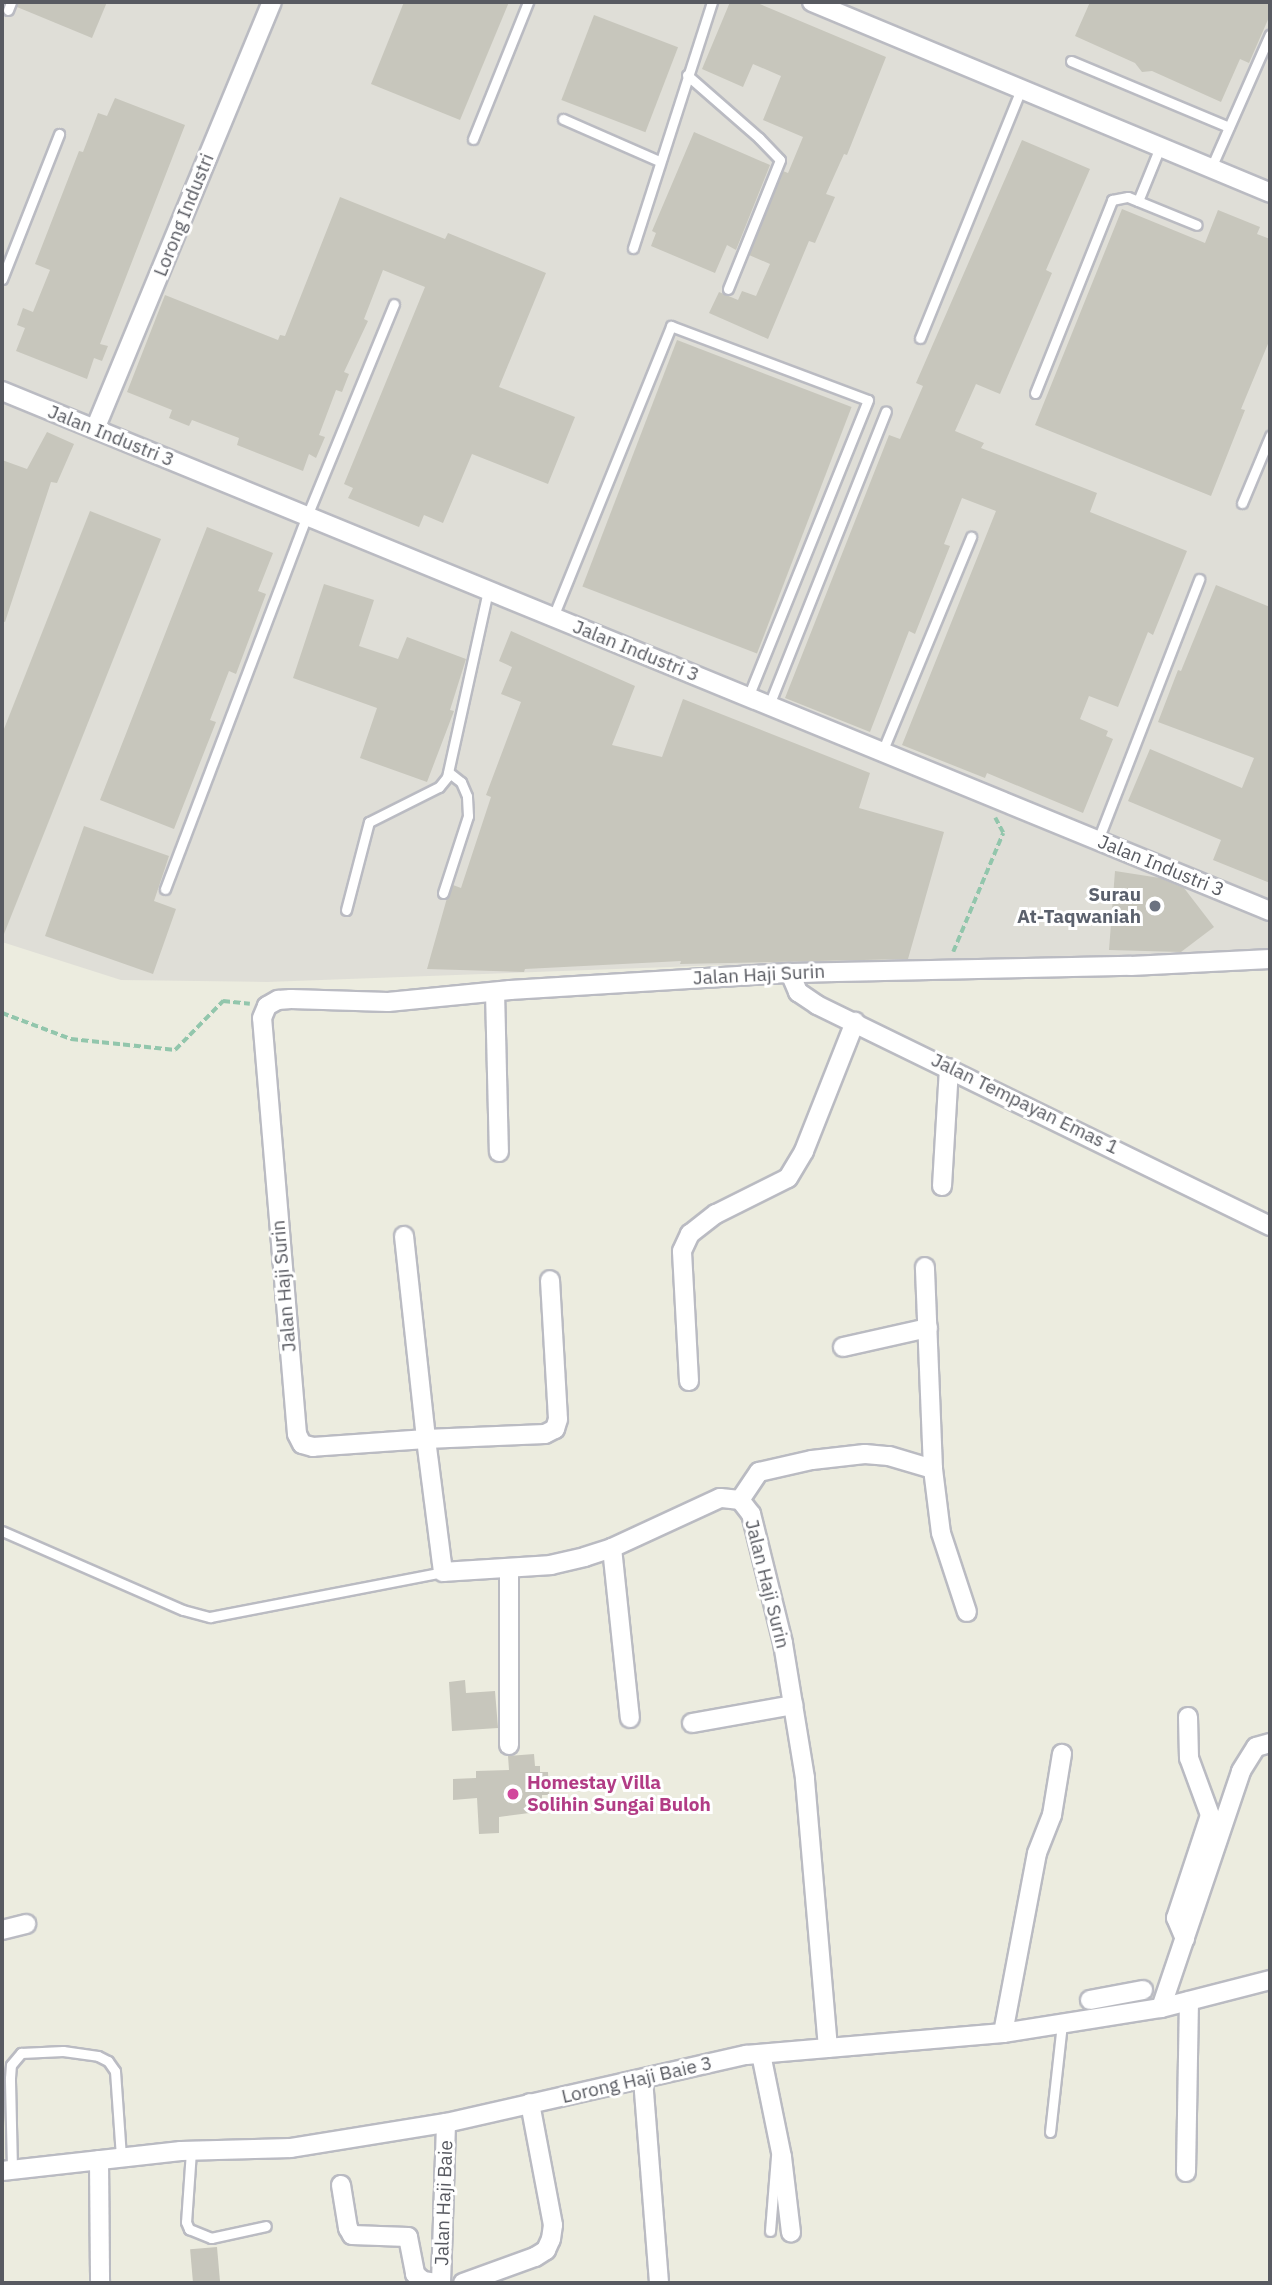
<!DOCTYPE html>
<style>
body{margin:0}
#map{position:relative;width:1272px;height:2285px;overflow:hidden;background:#ececdf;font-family:"IBM Plex Sans",sans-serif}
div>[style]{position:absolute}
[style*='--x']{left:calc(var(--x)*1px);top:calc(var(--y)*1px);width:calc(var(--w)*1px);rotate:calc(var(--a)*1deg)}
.industrial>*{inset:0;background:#dfded7}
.building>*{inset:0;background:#c7c6bc;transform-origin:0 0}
.path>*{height:3.5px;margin-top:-1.75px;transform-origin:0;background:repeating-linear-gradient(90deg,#92c6ac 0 7px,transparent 0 10.5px)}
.roads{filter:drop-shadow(2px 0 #babbc2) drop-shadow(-2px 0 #babbc2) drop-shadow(0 2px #babbc2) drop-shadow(0 -2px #babbc2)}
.service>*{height:9px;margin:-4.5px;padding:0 4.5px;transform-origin:4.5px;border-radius:4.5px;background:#fff}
.minor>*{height:18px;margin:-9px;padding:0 9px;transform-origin:9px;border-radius:9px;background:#fff}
.dots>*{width:19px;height:19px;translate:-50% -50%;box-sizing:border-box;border:4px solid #fff;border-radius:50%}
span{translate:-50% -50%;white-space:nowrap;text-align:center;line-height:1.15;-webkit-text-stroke:6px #fff;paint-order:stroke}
.street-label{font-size:19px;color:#585a61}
.worship-label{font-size:19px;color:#5b616d;font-weight:700}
.right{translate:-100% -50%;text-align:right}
.hotel-label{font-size:19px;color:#b23c85;font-weight:700}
.left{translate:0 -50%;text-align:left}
.frame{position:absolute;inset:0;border:4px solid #585a61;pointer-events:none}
</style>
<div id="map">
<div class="industrial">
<i style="clip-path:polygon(2px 2px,1270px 2px,1270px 959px,775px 963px,267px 982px,121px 980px,2px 942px)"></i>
</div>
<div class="building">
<i style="clip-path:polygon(18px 2px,107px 2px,92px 38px,17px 7px)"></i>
<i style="clip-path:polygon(404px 2px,509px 2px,460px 120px,371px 84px)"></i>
<i style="clip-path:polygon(730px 2px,755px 2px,886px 57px,847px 155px,844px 154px,826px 194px,835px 197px,815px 243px,809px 241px,768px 339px,709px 313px,719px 292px,738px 300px,742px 291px,756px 296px,770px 264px,749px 255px,783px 171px,788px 173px,803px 137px,763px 120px,781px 76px,753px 64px,743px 87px,702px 69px)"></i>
<i style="clip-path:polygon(1090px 2px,1270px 2px,1270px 15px,1249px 63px,1240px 59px,1221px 102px,1152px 71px,1142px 72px,1135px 63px,1075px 36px)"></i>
<i style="left:594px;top:15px;width:90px;height:91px;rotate:21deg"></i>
<i style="clip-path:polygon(115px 98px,185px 125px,100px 344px,108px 346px,102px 361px,94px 358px,87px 379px,16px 351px,25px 328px,17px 325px,23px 308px,33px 312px,50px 270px,35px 264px,79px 151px,83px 152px,98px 113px,107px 116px)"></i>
<i style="clip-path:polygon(694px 132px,770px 165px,736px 250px,727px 245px,715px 273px,651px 246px,656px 233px,652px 231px)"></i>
<i style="clip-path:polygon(1022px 140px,1090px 169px,1046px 270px,1052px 273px,1000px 394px,976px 384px,955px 431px,984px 443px,981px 448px,1097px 493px,1090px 512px,1187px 551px,1153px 635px,1148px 632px,1118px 707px,1089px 696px,1080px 719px,1108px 731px,1106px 736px,1113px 739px,1083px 813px,987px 773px,985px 778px,902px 745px,996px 511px,962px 498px,944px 544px,950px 546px,915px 634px,909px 631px,870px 732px,785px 698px,889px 435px,900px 439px,923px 386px,916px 383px)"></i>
<i style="clip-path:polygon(340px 197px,445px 239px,448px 233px,546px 273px,499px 387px,575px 417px,548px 484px,472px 454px,443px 523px,424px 515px,419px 527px,348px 498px,353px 488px,344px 484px,425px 287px,383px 270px,364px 319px,368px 321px,344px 372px,349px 374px,342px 392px,336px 390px,319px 435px,325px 437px,316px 458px,309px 454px,303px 471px,237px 445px,239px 438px,192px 420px,189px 426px,169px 418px,172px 410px,127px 392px,165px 295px,278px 340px,280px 335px,285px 336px)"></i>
<i style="clip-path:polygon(1122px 209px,1205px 243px,1218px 210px,1260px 227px,1257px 234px,1270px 239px,1270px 339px,1241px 409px,1245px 410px,1211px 496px,1035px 425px)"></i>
<i style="left:677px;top:340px;width:187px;height:264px;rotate:21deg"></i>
<i style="clip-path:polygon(47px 432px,74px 444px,57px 483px,51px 482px,5px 622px,2px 621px,2px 460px,27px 469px)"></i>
<i style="clip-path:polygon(90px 511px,161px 539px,2px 939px,2px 734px)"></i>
<i style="clip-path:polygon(207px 527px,273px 553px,258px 591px,266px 594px,236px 674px,229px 671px,210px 720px,216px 722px,174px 829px,100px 800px)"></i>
<i style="clip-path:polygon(324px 584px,374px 600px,359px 646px,398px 659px,407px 637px,466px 659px,450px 710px,454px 711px,427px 782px,360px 758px,377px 708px,293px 678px)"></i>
<i style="clip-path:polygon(1216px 585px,1270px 607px,1270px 883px,1213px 860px,1221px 840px,1128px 801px,1150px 749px,1242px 788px,1254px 758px,1158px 722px,1178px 670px,1181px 671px)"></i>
<i style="clip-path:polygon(511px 631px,635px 686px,612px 745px,662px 757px,683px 699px,870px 773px,859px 808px,944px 832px,908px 959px,680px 964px,681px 961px,525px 969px,524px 972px,427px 969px,447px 898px,453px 885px,461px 888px,491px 797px,486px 795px,521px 702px,501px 694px,512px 667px,499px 661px)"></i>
<i style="clip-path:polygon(84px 826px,169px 856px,154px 901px,176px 909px,153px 974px,45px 936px)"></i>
<i style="clip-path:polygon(1115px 871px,1160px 878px,1184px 888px,1214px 927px,1181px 952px,1109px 950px)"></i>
<i style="clip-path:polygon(465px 1680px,466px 1693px,495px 1691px,498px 1728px,452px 1731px,449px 1682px)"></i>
<i style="clip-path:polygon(534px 1754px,535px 1766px,540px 1766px,540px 1772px,548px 1772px,549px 1795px,542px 1795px,542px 1803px,537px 1803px,537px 1812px,499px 1817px,499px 1833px,479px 1834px,477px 1798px,453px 1800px,453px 1779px,476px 1778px,476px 1771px,509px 1770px,508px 1756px)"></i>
<i style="left:217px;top:2247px;width:36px;height:27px;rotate:85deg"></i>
</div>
<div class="path">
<i style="--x:953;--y:952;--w:129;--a:-67.2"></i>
<i style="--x:1003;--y:833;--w:17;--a:-118"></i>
<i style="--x:2;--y:1013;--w:74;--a:20.6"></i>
<i style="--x:71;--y:1039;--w:105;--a:6"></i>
<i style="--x:175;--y:1050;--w:69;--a:-45.6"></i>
<i style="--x:223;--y:1001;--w:27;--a:6"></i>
</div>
<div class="roads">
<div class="service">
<i style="--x:8;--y:10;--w:9;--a:-69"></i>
<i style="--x:1071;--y:61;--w:171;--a:22.7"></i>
<i style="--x:687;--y:75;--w:96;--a:41.2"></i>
<i style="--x:759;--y:138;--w:30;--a:46"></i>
<i style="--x:780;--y:160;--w:139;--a:112"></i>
<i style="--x:563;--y:119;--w:105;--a:23.6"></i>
<i style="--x:473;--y:139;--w:148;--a:-68.1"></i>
<i style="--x:1211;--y:168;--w:146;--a:-66.2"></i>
<i style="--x:1138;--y:201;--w:58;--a:-67.8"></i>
<i style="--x:633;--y:248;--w:258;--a:-72.2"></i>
<i style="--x:2;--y:279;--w:156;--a:-68.5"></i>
<i style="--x:920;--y:338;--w:269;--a:-67.9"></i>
<i style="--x:1035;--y:393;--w:208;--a:-68.2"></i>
<i style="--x:1112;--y:200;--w:16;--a:-11"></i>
<i style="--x:1128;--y:197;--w:74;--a:22.1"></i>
<i style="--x:1242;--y:503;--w:73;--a:-67.3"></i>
<i style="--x:553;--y:617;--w:314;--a:-67.9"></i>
<i style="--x:671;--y:326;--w:210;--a:20.6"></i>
<i style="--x:868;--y:400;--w:320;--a:112"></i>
<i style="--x:769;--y:705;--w:316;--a:-68.3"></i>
<i style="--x:882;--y:752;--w:233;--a:-67.5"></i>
<i style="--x:1098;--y:840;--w:280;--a:-68.8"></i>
<i style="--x:165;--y:889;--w:399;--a:-69.2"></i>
<i style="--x:307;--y:516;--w:229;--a:-67.7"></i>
<i style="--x:443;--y:893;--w:81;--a:-72"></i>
<i style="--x:468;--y:816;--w:20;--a:-93"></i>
<i style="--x:467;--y:796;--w:15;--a:-113"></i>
<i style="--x:461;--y:782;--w:16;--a:-142"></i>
<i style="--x:346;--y:910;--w:91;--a:-75.4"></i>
<i style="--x:369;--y:822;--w:78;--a:-26.6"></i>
<i style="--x:439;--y:787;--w:13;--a:-51"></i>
<i style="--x:447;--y:777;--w:191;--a:-77.6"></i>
<i style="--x:2;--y:1531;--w:197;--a:23.6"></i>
<i style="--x:183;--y:1610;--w:28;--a:15"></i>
<i style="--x:210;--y:1617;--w:237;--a:-10.9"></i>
<i style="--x:1050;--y:2132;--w:109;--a:-83.7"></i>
<i style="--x:191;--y:2151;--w:71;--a:94"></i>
<i style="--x:186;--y:2222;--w:8;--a:67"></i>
<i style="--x:189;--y:2229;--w:24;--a:22"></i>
<i style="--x:211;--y:2238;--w:56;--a:-12.3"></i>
<i style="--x:12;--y:2169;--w:91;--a:-91.3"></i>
<i style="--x:10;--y:2078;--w:13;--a:-86"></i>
<i style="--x:11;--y:2065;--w:16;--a:-50"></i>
<i style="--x:21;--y:2053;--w:42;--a:-2.7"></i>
<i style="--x:63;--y:2051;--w:35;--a:8"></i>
<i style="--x:98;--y:2056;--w:11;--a:27"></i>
<i style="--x:108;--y:2061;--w:12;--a:55"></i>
<i style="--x:115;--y:2071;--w:86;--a:86"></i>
<i style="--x:770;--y:2231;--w:75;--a:-85.4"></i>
</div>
<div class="minor">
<i style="--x:812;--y:2;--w:496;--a:22.6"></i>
<i style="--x:2;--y:391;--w:1370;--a:22.3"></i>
<i style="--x:95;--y:429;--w:462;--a:-67.5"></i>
<i style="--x:790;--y:973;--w:21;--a:67"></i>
<i style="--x:798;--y:992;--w:23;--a:34"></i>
<i style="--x:817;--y:1005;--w:504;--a:26.01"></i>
<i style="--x:495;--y:992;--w:160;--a:88.6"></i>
<i style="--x:942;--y:1186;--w:118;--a:-86.6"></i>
<i style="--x:404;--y:1236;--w:204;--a:83.8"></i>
<i style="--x:426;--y:1439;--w:119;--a:-2.4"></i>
<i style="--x:545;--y:1434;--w:11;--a:-27"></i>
<i style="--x:555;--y:1429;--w:10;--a:-73"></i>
<i style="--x:558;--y:1419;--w:139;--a:-93.3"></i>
<i style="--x:843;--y:1347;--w:87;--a:-12.6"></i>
<i style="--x:689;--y:1381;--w:130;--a:-93.1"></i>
<i style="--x:682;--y:1251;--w:19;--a:-65"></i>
<i style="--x:690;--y:1234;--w:33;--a:-38"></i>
<i style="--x:716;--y:1214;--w:80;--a:-26.6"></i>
<i style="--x:788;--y:1178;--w:31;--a:-59"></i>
<i style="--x:804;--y:1151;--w:139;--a:-68.4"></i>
<i style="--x:933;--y:1469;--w:64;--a:82.9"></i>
<i style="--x:941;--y:1533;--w:83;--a:71.8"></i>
<i style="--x:740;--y:1500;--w:34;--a:-56"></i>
<i style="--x:759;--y:1472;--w:54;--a:-12.8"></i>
<i style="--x:812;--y:1460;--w:53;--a:-6.5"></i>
<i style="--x:865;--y:1454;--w:24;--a:5"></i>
<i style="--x:889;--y:1456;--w:46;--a:16.5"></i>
<i style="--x:933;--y:1469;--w:202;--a:-92.3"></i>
<i style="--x:612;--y:1548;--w:171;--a:84"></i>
<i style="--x:509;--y:1569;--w:176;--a:90"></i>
<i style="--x:692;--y:1723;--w:103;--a:-10.1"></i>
<i style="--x:2;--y:1930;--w:25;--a:-14"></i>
<i style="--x:1185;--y:1939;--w:23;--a:-113"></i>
<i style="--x:1176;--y:1918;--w:108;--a:-71.7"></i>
<i style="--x:1210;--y:1815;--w:61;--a:-110.2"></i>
<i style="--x:1189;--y:1758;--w:41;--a:-91.4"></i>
<i style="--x:1090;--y:2000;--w:54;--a:-10.7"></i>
<i style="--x:1161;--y:2008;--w:250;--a:-71.3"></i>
<i style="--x:1241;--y:1771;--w:28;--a:-58"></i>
<i style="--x:1256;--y:1747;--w:15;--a:-16"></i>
<i style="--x:1003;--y:2033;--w:183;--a:-79.3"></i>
<i style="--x:1037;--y:1853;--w:41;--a:-68.5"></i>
<i style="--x:1052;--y:1815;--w:62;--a:-80.7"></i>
<i style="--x:828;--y:2048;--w:271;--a:-94.9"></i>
<i style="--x:805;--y:1778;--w:137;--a:-99.3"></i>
<i style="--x:783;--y:1643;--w:133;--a:-103.9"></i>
<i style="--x:751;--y:1514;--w:18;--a:-128"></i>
<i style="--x:740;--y:1500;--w:20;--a:-174"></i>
<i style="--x:720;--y:1498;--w:119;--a:155.2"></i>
<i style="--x:612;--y:1548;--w:28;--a:162"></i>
<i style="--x:585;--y:1557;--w:35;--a:167"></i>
<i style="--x:551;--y:1565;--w:108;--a:176.3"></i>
<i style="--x:443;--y:1572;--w:134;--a:-97.3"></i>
<i style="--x:426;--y:1439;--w:113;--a:176"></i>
<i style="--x:313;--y:1447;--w:11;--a:-165"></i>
<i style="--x:302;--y:1444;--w:11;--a:-117"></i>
<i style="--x:297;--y:1434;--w:417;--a:-94.8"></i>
<i style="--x:262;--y:1018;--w:13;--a:-67"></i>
<i style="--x:267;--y:1006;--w:13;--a:-29"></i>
<i style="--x:278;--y:1000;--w:13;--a:-4"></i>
<i style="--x:291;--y:999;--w:97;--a:1.8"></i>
<i style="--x:388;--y:1002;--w:123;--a:-5.6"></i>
<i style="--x:510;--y:990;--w:281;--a:-3.5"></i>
<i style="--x:790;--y:973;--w:341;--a:-1.2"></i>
<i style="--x:1131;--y:966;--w:139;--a:-2.9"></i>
<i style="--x:761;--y:2054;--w:105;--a:78.5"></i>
<i style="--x:782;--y:2157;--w:76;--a:83.2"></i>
<i style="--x:643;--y:2079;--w:205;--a:85.5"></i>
<i style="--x:99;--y:2160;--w:123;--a:89.5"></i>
<i style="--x:2;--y:2171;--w:180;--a:-6.4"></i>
<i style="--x:181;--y:2151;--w:110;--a:-1.6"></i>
<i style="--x:291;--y:2148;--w:157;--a:-9.2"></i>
<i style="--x:446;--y:2123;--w:308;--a:-12.8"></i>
<i style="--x:746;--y:2055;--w:258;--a:-4.9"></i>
<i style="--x:1003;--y:2033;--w:160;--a:-9"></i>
<i style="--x:1161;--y:2008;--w:113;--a:-14.4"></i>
<i style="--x:1186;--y:2172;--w:171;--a:-89"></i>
<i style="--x:341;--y:2185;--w:44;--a:80.8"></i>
<i style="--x:348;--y:2228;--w:8;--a:60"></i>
<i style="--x:352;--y:2235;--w:56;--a:2"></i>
<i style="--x:408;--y:2237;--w:38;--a:79"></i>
<i style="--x:415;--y:2274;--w:11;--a:41"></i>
<i style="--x:423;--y:2281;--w:15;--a:8"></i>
<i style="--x:441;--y:2283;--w:160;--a:-88.2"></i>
<i style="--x:463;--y:2283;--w:77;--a:-19.9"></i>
<i style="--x:535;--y:2257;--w:13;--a:-32"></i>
<i style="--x:546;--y:2250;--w:12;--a:-66"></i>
<i style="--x:551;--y:2239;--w:14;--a:-82"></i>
<i style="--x:553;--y:2225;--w:124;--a:-100.7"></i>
</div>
</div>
<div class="dots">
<i style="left:1155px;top:906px;background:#6b7280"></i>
<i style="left:513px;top:1794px;background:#d1479c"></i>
</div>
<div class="street-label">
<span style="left:184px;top:215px;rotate:-68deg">Lorong Industri</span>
<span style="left:111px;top:436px;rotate:22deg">Jalan Industri 3</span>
<span style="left:636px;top:651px;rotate:22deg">Jalan Industri 3</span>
<span style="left:1161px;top:866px;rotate:22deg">Jalan Industri 3</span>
<span style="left:759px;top:975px;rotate:-3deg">Jalan Haji Surin</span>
<span style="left:1025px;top:1104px;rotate:26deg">Jalan Tempayan Emas 1</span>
<span style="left:284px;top:1286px;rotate:-95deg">Jalan Haji Surin</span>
<span style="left:767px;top:1584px;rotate:76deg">Jalan Haji Surin</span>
<span style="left:637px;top:2080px;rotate:-13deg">Lorong Haji Baie 3</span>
<span style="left:444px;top:2203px;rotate:-88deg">Jalan Haji Baie</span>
</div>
<div class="worship-label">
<span class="right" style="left:1141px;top:906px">Surau<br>At-Taqwaniah</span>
</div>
<div class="hotel-label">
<span class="left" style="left:527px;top:1794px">Homestay Villa<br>Solihin Sungai Buloh</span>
</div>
<div class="frame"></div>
</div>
